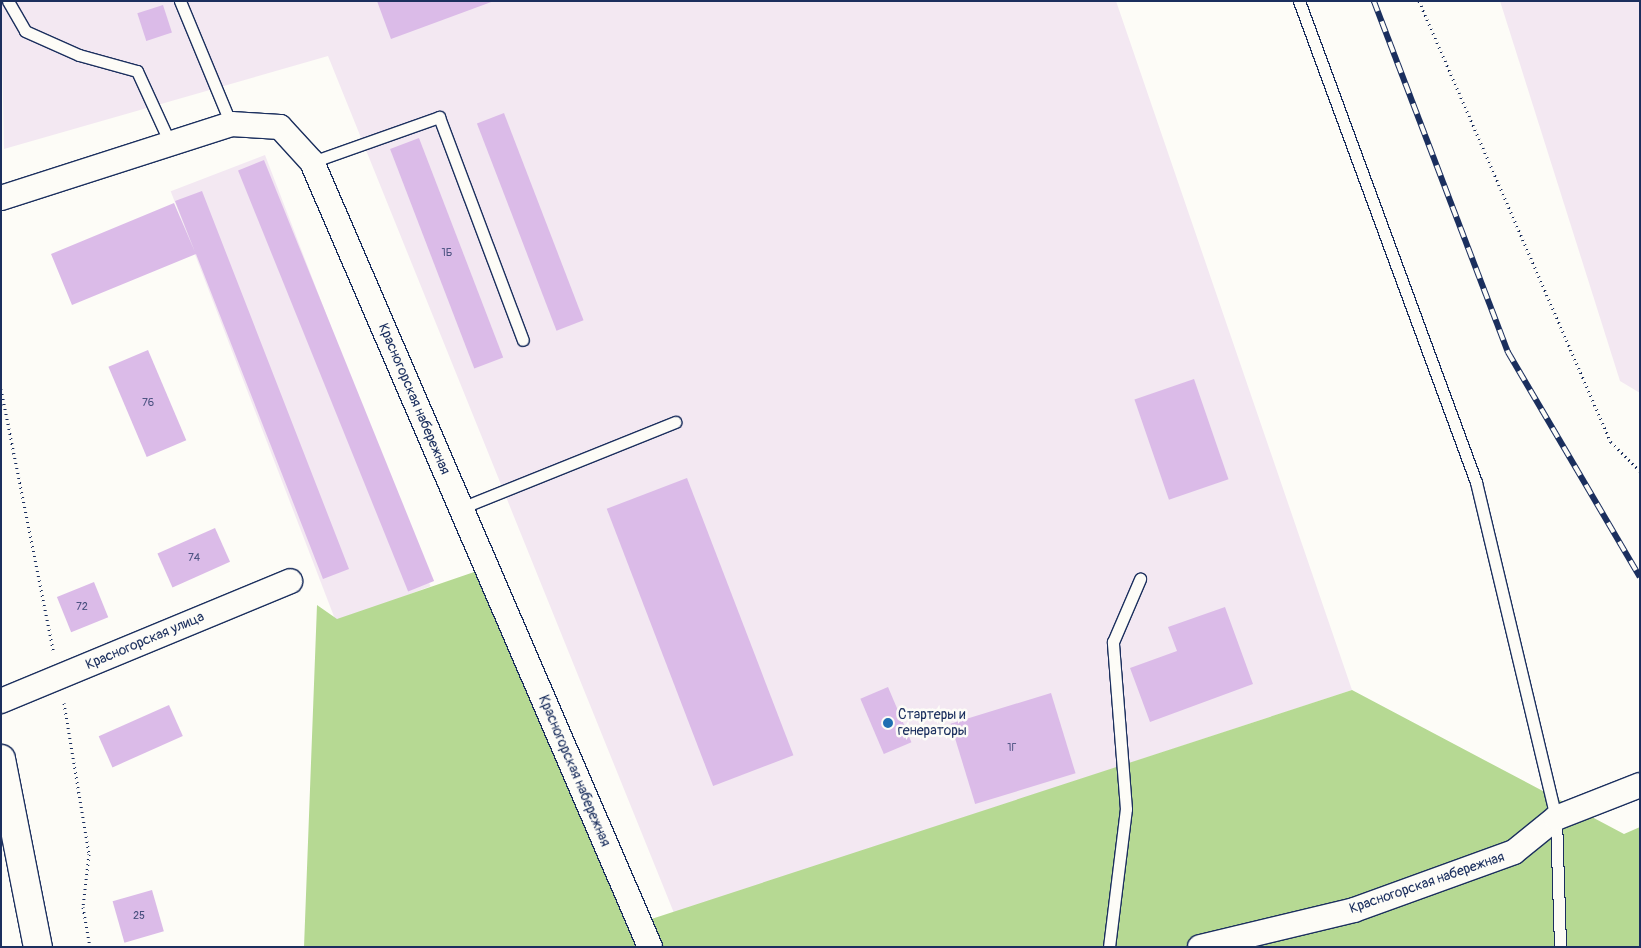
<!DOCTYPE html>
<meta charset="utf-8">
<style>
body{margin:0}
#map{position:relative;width:1641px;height:948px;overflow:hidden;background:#fdfcf7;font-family:Pangolin,sans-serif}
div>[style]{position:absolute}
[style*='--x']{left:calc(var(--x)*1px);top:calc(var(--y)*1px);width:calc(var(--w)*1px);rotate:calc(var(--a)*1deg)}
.built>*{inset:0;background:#f3e8f2;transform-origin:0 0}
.green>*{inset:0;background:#b6d993}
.building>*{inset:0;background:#dbbbe8;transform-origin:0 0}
.path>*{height:3px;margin-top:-1.5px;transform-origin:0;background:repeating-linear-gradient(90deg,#1b2f5e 0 1px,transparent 0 5px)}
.roads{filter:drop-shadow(1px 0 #1b2f5e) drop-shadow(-1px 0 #1b2f5e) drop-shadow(0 1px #1b2f5e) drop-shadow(0 -1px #1b2f5e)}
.lane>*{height:11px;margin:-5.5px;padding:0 5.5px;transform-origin:5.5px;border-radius:5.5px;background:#fdfcf7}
.street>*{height:24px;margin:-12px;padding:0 12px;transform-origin:12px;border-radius:12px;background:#fdfcf7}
.secondary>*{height:28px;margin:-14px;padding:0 14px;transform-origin:14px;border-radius:14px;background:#fdfcf7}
.rail>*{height:5.5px;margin-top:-2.75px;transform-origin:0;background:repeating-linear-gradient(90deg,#fdfcf7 0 11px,#1b2f5e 0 22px);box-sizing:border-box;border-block:1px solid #1b2f5e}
.dots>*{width:14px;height:14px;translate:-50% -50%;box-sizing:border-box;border:2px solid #fdfcf7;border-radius:50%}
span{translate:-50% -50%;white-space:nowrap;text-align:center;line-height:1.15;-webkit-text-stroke:5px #fdfcf7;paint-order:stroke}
.number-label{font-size:11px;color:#4b5280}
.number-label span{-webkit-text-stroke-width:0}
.street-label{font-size:14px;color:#1b2f5e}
.poi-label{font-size:14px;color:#1b2f5e}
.left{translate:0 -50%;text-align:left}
.frame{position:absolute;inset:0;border:2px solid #1b2f5e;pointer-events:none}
</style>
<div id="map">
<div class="built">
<i style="clip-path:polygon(1px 1px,1116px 1px,1352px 690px,674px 913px,328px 56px,4px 149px)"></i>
<i style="clip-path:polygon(1500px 1px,1640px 1px,1640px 393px,1620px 381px)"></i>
<i style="left:265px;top:155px;width:462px;height:101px;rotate:69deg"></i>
</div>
<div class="green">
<i style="clip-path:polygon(480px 570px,627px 927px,1352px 690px,1624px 834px,1640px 827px,1640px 947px,304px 947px,317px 605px,337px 619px)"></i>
</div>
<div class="building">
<i style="clip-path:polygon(377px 1px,494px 1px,391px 39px)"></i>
<i style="left:163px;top:5px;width:29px;height:27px;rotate:72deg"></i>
<i style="left:504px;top:113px;width:222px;height:29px;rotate:69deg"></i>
<i style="left:419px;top:138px;width:235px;height:31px;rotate:69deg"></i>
<i style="left:264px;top:160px;width:454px;height:28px;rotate:68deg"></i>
<i style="clip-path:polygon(202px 191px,349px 569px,323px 579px,196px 254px,72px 305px,51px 254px,174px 203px,195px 252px,175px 201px)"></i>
<i style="left:148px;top:350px;width:98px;height:43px;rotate:67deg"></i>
<i style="left:1194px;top:379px;width:106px;height:63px;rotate:71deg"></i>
<i style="left:687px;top:478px;width:297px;height:86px;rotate:69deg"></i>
<i style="left:215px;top:528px;width:37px;height:63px;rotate:66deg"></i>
<i style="left:94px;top:582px;width:38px;height:40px;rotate:68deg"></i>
<i style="clip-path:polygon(1225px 607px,1253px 684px,1150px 722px,1130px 668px,1177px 651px,1168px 627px)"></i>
<i style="left:888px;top:687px;width:60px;height:30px;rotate:67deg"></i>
<i style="left:1051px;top:693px;width:84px;height:105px;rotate:73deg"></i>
<i style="left:169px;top:705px;width:34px;height:77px;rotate:66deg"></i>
<i style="left:152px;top:890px;width:43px;height:41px;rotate:74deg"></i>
</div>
<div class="path">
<i style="--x:1419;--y:1;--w:481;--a:66.5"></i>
<i style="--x:1611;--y:442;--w:41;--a:45"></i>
<i style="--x:1;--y:389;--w:266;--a:78.7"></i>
<i style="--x:64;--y:703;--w:153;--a:80.6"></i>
<i style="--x:89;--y:854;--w:53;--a:96.5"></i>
<i style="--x:83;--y:907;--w:41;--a:80.1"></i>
</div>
<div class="roads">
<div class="lane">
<i style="--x:8;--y:1;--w:34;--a:60"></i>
<i style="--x:25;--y:31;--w:59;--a:24"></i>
<i style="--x:79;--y:55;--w:60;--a:15.4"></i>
<i style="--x:137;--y:71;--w:79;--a:65.4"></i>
<i style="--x:180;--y:1;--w:133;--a:67.5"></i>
<i style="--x:1299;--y:1;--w:513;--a:69.8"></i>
<i style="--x:1476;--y:482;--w:345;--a:76.6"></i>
<i style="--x:1556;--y:818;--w:129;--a:88.2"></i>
<i style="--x:312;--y:162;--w:135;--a:-19.5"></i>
<i style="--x:439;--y:117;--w:238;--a:69.4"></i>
<i style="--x:461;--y:508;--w:231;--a:-21.9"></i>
<i style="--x:1109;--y:947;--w:139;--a:-83"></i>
<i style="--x:1126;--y:809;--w:168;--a:-94.5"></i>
<i style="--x:1113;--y:642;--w:69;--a:-66.8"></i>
</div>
<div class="street">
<i style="--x:1;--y:198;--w:242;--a:-17.8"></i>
<i style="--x:231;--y:124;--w:49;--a:3.5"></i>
<i style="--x:280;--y:127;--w:47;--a:47.6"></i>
<i style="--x:312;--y:162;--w:855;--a:66.7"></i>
<i style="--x:1;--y:701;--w:313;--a:-22.5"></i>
<i style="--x:1200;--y:947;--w:158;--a:-13.5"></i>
<i style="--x:1354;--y:910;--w:170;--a:-19.9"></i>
<i style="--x:1514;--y:852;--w:54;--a:-39"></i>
<i style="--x:1556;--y:818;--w:90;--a:-21.4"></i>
</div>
<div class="secondary">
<i style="--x:1;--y:759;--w:192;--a:78.9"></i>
</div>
</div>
<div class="rail">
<i style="--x:1374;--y:1;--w:376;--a:69.1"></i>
<i style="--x:1508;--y:352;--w:261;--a:59.6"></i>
</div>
<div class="dots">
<i style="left:888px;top:723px;background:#1f6fb2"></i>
</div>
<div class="number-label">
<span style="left:447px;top:253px">1Б</span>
<span style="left:148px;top:403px">76</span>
<span style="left:194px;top:558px">74</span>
<span style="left:82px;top:607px">72</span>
<span style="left:1012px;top:748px">1Г</span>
<span style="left:139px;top:916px">25</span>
</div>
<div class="street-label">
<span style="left:414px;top:399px;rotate:67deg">Краcногорская набережная</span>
<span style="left:145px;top:641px;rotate:-23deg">Красногорская улица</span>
<span style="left:574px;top:771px;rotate:67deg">Краcногорская набережная</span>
<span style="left:1427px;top:883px;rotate:-19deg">Краcногорская набережная</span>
</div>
<div class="poi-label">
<span class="left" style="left:898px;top:723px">Стартеры и<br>генераторы</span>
</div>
<div class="frame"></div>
</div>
